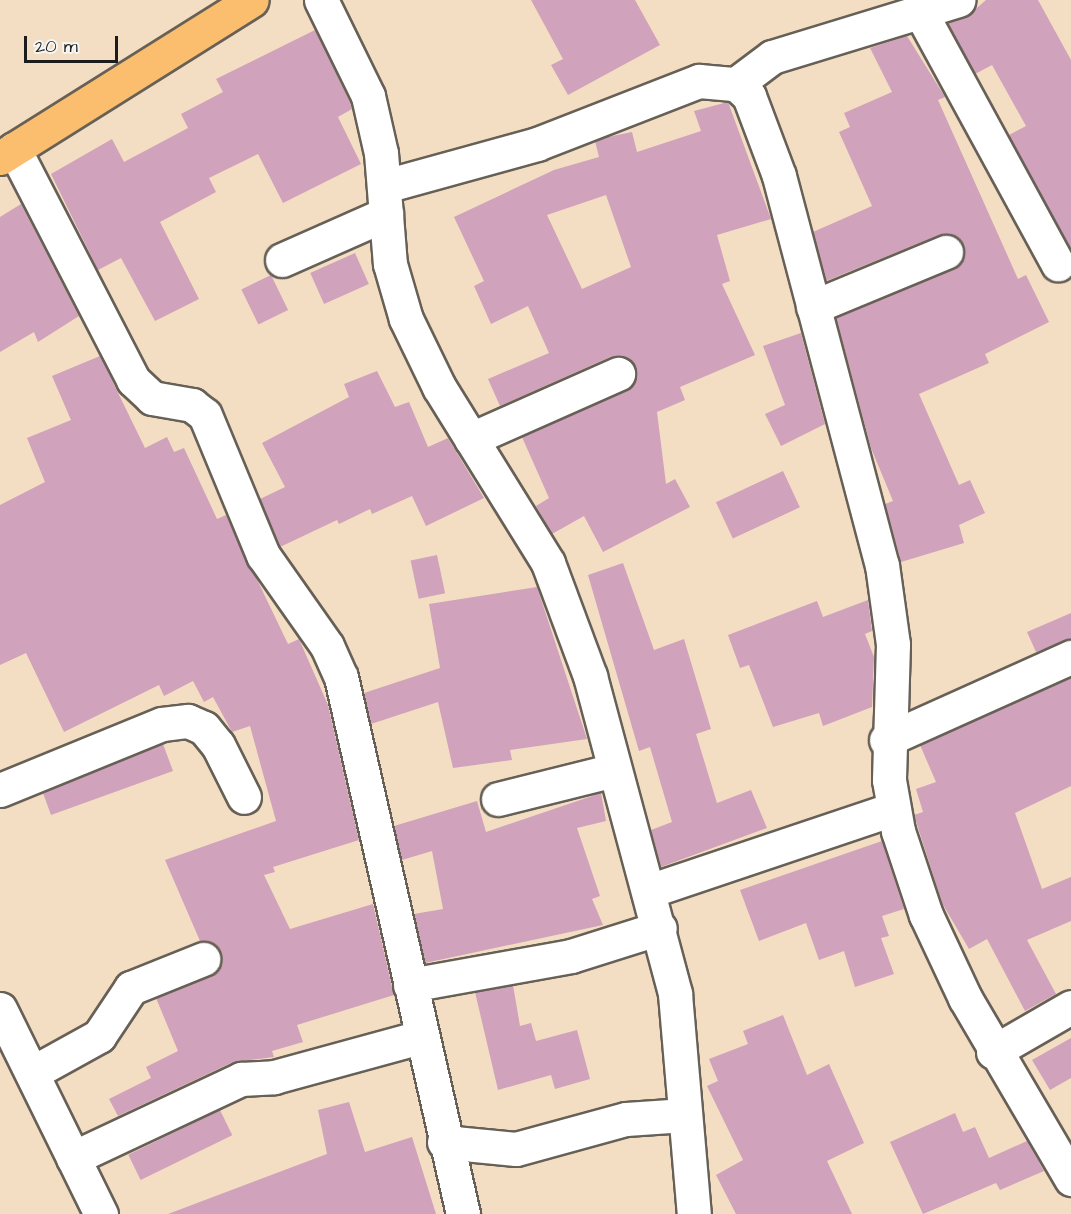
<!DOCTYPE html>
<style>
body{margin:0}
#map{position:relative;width:1071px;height:1214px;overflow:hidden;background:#f3dec3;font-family:"Architects Daughter",sans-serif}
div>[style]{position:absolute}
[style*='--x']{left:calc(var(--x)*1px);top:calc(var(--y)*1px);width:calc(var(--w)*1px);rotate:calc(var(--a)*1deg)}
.building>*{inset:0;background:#d0a2bb;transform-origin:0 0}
.roads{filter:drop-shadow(2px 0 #676056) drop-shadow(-2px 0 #676056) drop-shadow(0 2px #676056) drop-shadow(0 -2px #676056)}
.minor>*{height:33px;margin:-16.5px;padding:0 16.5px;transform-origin:16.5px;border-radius:16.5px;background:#fff}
.major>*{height:33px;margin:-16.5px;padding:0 16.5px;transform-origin:16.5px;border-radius:16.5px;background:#fabe6e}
span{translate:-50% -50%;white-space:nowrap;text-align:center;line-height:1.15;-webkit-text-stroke:4.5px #f6f6f2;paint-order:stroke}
.scale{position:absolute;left:24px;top:36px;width:94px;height:27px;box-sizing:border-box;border:3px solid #1c1c1c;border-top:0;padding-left:8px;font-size:18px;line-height:21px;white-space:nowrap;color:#1c1c1c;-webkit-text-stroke:4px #f6f6f2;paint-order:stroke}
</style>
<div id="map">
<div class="building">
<i style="clip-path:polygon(531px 0,635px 0,660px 45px,568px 95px,551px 65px,563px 59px)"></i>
<i style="clip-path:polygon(986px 0,1038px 0,1071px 60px,1071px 249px,1009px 135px,1026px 126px,992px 65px,975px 74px,948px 23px,965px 18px)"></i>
<i style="clip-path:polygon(315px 30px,350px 102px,352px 109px,338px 117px,361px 164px,283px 203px,258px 154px,209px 178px,216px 192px,160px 222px,199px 299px,155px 321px,121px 258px,98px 270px,51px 174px,112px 139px,124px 162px,188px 128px,181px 114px,223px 92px,216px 79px)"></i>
<i style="clip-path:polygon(907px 36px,945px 97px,938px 100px,1018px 279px,1026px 275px,1049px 322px,985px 354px,989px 363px,919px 394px,959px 485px,970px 480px,985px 513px,959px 525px,964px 543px,901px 562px,885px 504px,893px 501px,871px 448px,836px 318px,954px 269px,961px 263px,963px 245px,957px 237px,939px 235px,826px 281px,813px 232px,872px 206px,839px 132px,850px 127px,844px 113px,892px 92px,870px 48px)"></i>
<i style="clip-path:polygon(evenodd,728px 102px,771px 219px,717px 235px,730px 281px,722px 284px,755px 355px,680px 387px,685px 400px,657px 412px,666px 484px,675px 479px,690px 507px,603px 552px,584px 516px,552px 534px,536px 506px,549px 498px,522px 437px,626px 391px,637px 377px,635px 366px,621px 356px,610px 357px,500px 406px,488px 379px,549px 353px,528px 306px,491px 324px,474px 286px,484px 281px,454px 217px,554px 170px,599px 157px,595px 141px,603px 138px,632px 132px,637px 152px,701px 131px,694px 111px,728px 102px,606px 195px,631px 267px,582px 289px,547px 215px,606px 195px)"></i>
<i style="clip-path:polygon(21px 204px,79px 316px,38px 342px,34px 332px,0 352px,0 217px)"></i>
<i style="left:355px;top:253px;width:34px;height:49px;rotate:66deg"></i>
<i style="left:271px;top:275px;width:39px;height:33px;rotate:64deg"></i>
<i style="clip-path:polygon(801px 333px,825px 424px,781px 446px,765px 414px,785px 405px,763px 346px)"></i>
<i style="clip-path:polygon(100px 356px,145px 448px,167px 437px,174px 452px,184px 448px,217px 519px,226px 515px,288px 644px,299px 639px,328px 705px,359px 840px,273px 867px,275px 872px,264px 875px,290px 929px,373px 904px,394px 995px,297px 1025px,303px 1042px,272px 1051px,274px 1057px,233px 1062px,118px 1116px,109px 1099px,151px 1078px,146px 1067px,178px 1051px,156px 998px,210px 976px,221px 962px,215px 945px,200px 941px,165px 860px,276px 821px,250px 726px,232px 732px,213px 697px,204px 702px,193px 681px,164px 696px,159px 685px,64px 732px,26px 653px,0 665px,0 505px,45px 482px,27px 438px,71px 420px,52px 376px)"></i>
<i style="clip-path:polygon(377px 371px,395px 407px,409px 402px,428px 447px,448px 438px,484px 498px,426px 526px,412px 496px,372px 514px,370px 509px,339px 524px,337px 520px,280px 547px,260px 499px,285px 487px,262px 443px,349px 397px,344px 384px)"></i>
<i style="left:783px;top:471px;width:40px;height:74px;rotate:65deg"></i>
<i style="left:437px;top:555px;width:39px;height:27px;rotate:78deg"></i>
<i style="clip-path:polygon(623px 563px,654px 650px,684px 639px,711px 729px,696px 734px,717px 803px,751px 790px,767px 828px,661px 867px,651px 830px,672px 822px,650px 747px,639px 751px,588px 575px)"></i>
<i style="clip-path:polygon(537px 587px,587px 739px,510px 750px,512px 760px,453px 768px,438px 702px,371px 724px,364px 693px,440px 668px,429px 604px)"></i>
<i style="clip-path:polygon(868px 600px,872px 631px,865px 634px,874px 657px,872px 707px,823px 726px,819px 713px,773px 727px,749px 665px,740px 668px,728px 635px,817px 601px,823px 617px)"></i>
<i style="clip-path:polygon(1071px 613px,1071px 639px,1036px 652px,1027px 632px)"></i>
<i style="clip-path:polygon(1071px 678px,1071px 786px,1015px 813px,1042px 889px,1071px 877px,1071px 921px,1027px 940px,1056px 994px,1025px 1011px,987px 939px,969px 949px,942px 903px,914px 815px,923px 812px,916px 789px,936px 782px,920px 745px)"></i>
<i style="clip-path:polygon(163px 744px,173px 771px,51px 815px,43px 793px)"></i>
<i style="clip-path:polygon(601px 793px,606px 821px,577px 828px,600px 896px,592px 899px,603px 925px,425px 963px,414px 914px,443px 909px,432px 851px,402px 860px,394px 826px,477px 801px,486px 832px)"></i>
<i style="clip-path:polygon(882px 841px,904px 909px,882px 916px,889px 936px,881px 938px,894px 974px,855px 987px,844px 951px,819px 960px,806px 923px,759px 941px,740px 890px)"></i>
<i style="clip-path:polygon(513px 985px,520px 1026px,531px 1023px,536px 1041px,577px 1030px,590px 1079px,555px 1089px,551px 1075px,498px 1090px,475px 992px)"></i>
<i style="clip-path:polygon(783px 1015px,807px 1075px,829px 1064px,864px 1143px,827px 1161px,852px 1214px,736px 1214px,716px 1175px,743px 1160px,707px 1086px,718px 1081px,709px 1059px,748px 1044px,743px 1031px)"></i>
<i style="clip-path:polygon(1071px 1038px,1071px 1078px,1050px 1090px,1032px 1060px)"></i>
<i style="clip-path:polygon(349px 1102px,365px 1152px,412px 1137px,436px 1214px,168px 1214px,327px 1154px,318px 1110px)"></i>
<i style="left:220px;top:1110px;width:28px;height:102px;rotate:64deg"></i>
<i style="clip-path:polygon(955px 1113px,963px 1132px,975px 1127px,989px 1158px,1027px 1141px,1044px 1171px,1000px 1190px,996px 1183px,923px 1214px,890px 1142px)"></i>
</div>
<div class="roads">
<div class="minor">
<i style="--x:321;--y:0;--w:107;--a:63.9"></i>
<i style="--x:368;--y:96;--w:58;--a:77.2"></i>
<i style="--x:381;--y:153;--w:111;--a:85.4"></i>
<i style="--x:390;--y:264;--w:57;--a:73.8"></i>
<i style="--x:406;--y:319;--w:76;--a:64.1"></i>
<i style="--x:439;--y:387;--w:207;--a:58.2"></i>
<i style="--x:548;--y:563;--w:121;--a:69.6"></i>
<i style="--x:590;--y:676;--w:329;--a:75"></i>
<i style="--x:675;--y:994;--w:221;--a:85.1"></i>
<i style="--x:922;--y:15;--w:284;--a:61.4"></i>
<i style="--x:736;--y:84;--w:45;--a:-36.9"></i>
<i style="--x:772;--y:57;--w:195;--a:-17"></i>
<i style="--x:14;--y:149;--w:260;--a:62.7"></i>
<i style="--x:133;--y:380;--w:26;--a:43"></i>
<i style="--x:152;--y:398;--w:41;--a:9.9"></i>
<i style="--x:192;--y:405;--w:16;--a:38"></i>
<i style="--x:205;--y:415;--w:152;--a:67.5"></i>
<i style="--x:263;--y:555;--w:111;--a:54.9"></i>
<i style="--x:327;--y:646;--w:34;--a:66"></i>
<i style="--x:341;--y:677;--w:551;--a:77.2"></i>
<i style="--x:385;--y:186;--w:158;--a:-15.4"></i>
<i style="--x:537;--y:144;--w:174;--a:-21.3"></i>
<i style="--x:699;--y:81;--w:37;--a:5"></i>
<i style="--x:736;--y:84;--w:18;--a:43"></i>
<i style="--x:749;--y:96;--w:85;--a:69.4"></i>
<i style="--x:779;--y:176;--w:402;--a:75.2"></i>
<i style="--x:882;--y:565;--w:80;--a:82.1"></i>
<i style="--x:893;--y:644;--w:136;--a:91.7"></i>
<i style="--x:889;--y:780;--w:52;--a:80"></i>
<i style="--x:898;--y:831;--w:89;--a:71.6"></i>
<i style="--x:926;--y:915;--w:92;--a:64.8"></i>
<i style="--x:965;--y:998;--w:210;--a:59.6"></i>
<i style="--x:282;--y:260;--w:114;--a:-23.9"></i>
<i style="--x:813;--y:307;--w:144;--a:-22.5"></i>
<i style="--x:471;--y:439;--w:161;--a:-23.9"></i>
<i style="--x:886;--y:740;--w:203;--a:-24.2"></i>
<i style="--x:0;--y:790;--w:175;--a:-22.2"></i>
<i style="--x:162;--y:724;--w:26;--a:-7"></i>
<i style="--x:188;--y:721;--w:17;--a:24"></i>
<i style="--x:204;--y:728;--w:22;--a:51"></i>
<i style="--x:218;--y:745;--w:58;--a:63.4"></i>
<i style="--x:498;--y:799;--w:120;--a:-14"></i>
<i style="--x:649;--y:891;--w:257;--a:-18.6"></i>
<i style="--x:410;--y:985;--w:164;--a:-10.2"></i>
<i style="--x:571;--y:956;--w:93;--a:-17.5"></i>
<i style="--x:0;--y:1009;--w:229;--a:63.8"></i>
<i style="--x:993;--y:1052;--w:90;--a:-30"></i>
<i style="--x:32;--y:1073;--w:77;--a:-28.9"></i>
<i style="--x:99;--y:1036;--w:58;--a:-56.3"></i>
<i style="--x:131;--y:988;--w:78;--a:-21.9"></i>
<i style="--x:444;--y:1142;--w:72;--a:5.6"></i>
<i style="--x:516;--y:1149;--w:114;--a:-15.3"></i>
<i style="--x:626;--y:1119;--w:59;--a:-3.9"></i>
<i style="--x:73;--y:1158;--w:186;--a:-25.2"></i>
<i style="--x:241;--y:1079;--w:33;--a:-3"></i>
<i style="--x:274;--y:1077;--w:151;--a:-15.3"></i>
</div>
<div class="major">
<i style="--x:0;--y:158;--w:297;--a:-32.1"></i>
</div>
</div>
<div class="scale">20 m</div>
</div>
